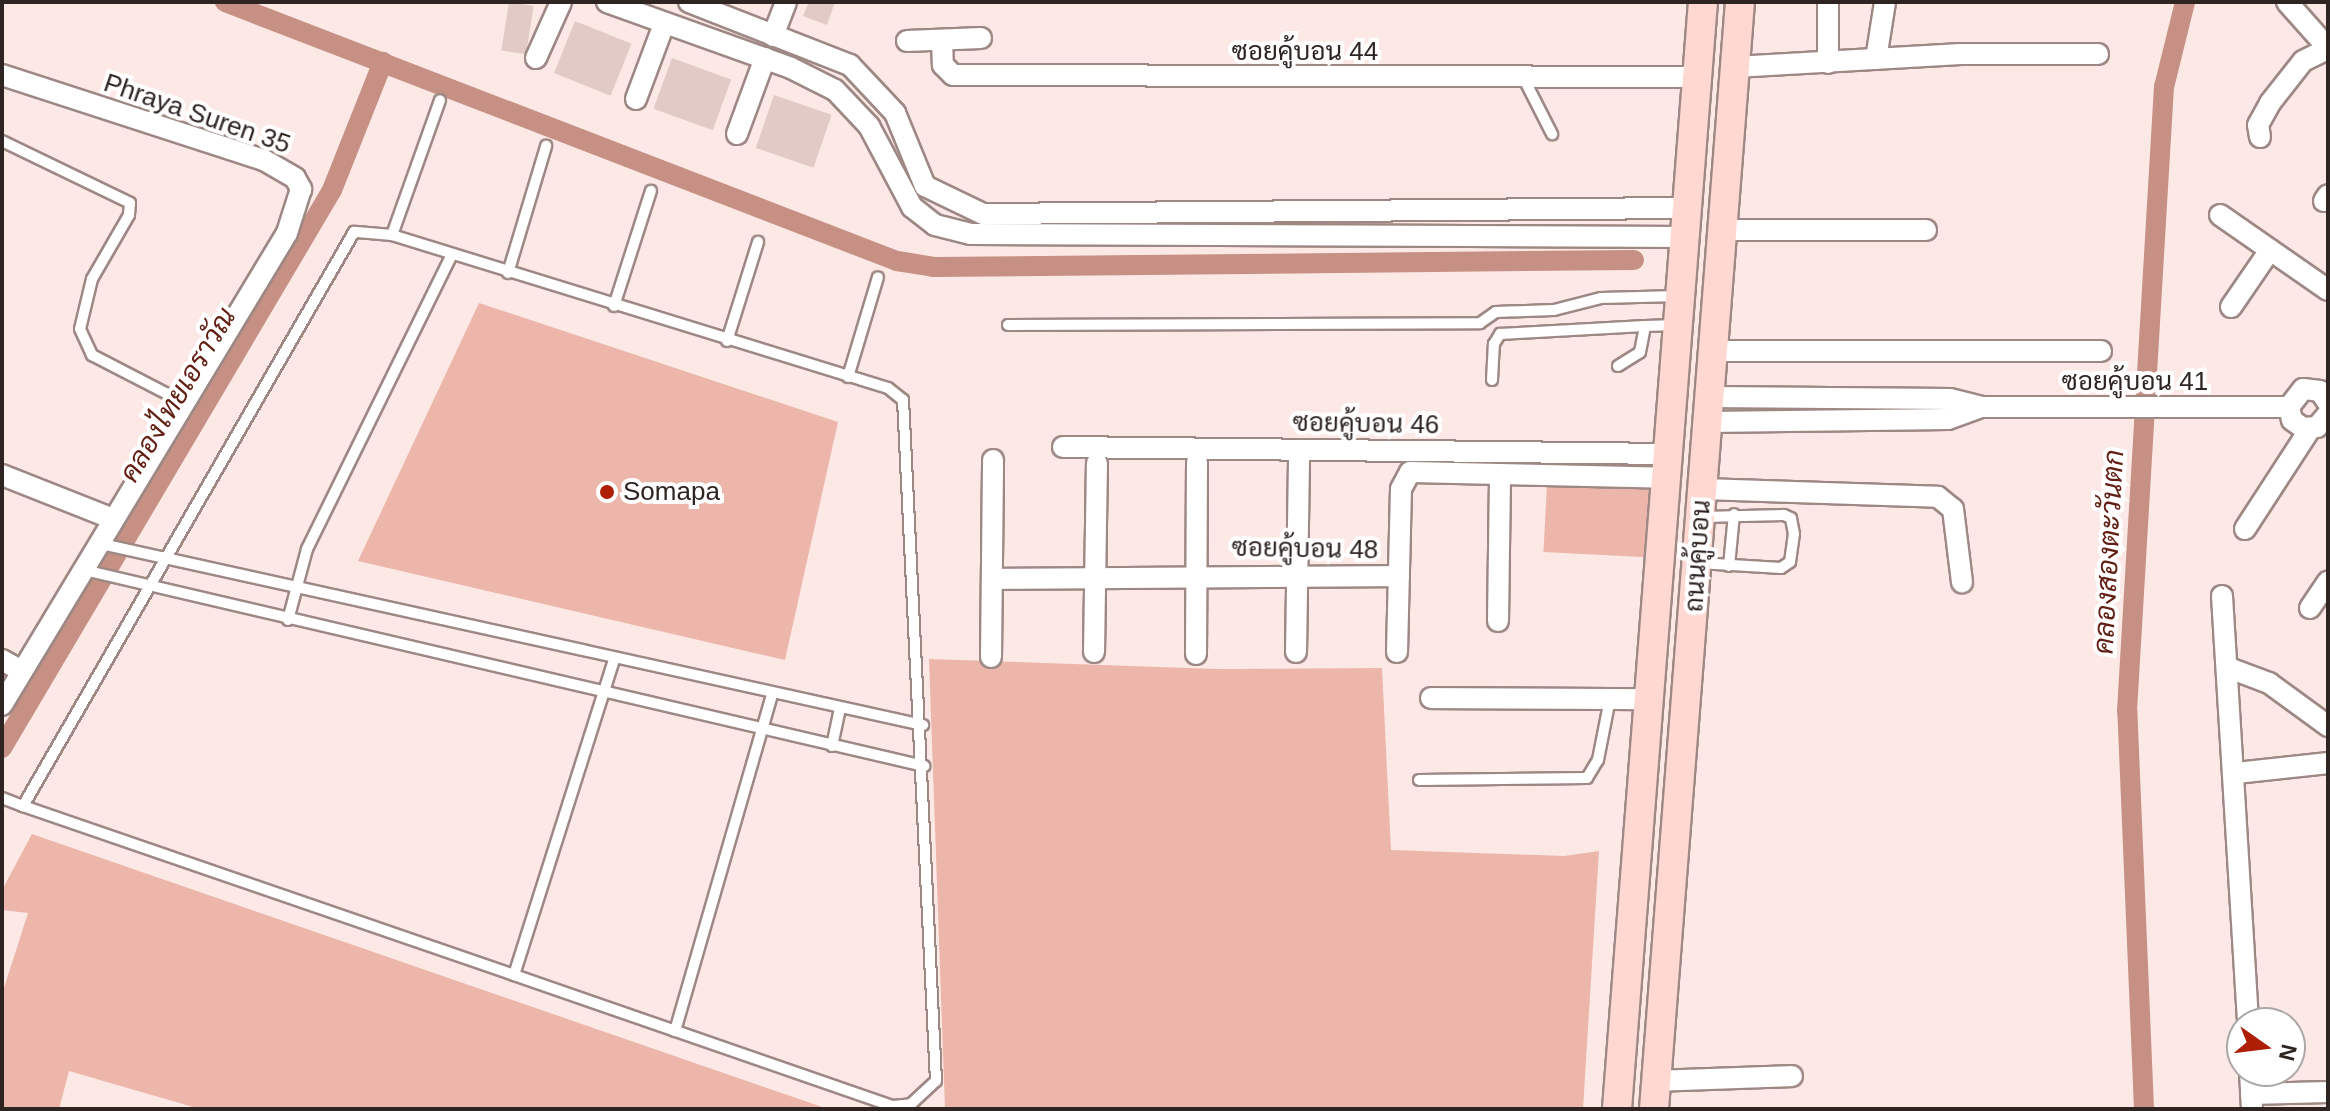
<!DOCTYPE html>
<meta charset="utf-8">
<style>
body{margin:0}
#map{position:relative;width:2330px;height:1111px;overflow:hidden;background:#fce9e5;font-family:Arial,Sarabun,sans-serif}
div>[style]{position:absolute}
[style*='--x']{left:calc(var(--x)*1px);top:calc(var(--y)*1px);width:calc(var(--w)*1px);rotate:calc(var(--a)*1deg)}
.green>*{inset:0;background:#edb6ab;transform-origin:0 0}
.canal>*{height:20px;margin:-10px;padding:0 10px;transform-origin:10px;border-radius:10px;background:#c79085}
.building>*{inset:0;background:#e2cbc7;transform-origin:0 0}
.roads{filter:drop-shadow(2px 0 #9d8884) drop-shadow(-2px 0 #9d8884) drop-shadow(0 2px #9d8884) drop-shadow(0 -2px #9d8884)}
.lane>*{height:10px;margin:-5px;padding:0 5px;transform-origin:5px;border-radius:5px;background:#fff}
.street>*{height:20px;margin:-10px;padding:0 10px;transform-origin:10px;border-radius:10px;background:#fff}
.secondary>*{height:28px;margin:-14px;padding:0 14px;transform-origin:14px;border-radius:14px;background:#ffd8d1}
.dots>*{width:22px;height:22px;translate:-50% -50%;box-sizing:border-box;border:4px solid #fff;border-radius:50%}
span{translate:-50% -50%;white-space:nowrap;text-align:center;line-height:1.15;-webkit-text-stroke:8px #fff;paint-order:stroke}
.street-label{font-size:26px;color:#2e2523}
.poi-label{font-size:26px;color:#2e2523}
.left{translate:0 -50%;text-align:left}
.water-label{font-size:28px;color:#621f14;font-style:italic}
.frame{position:absolute;inset:0;border:4px solid #2e2523;pointer-events:none}
.north{position:absolute;left:2226px;top:1007px;width:80px;height:80px;box-sizing:border-box;background:#fff;border:2px solid #aba8a7;border-radius:50%;rotate:104deg;font-size:22px;font-weight:700;line-height:32px;text-align:center;color:#2e2523}
.north::after{content:'';display:block;margin:auto;width:28px;height:36px;background:#ad1e05;clip-path:polygon(50% 0,100% 100%,50% 72%,0 100%)}
</style>
<div id="map">
<div class="green">
<i style="clip-path:polygon(479px 303px,838px 422px,785px 660px,358px 561px)"></i>
<i style="left:1547px;top:484px;width:113px;height:68px;rotate:3deg"></i>
<i style="clip-path:polygon(929px 659px,1217px 669px,1382px 668px,1391px 850px,1564px 856px,1599px 851px,1583px 1109px,945px 1109px)"></i>
<i style="clip-path:polygon(32px 834px,828px 1109px,200px 1109px,69px 1071px,59px 1109px,2px 1109px,2px 994px,28px 913px,2px 910px,2px 890px)"></i>
</div>
<div class="canal">
<i style="--x:225;--y:2;--w:720;--a:21.08"></i>
<i style="--x:897;--y:261;--w:36;--a:9"></i>
<i style="--x:933;--y:267;--w:701;--a:-0.57"></i>
<i style="--x:2;--y:748;--w:648;--a:-59.4"></i>
<i style="--x:332;--y:190;--w:138;--a:-68.3"></i>
<i style="--x:2144;--y:1109;--w:398;--a:-92.4"></i>
<i style="--x:2127;--y:711;--w:625;--a:-86.61"></i>
<i style="--x:2164;--y:87;--w:88;--a:-76.1"></i>
</div>
<div class="building">
<i style="left:509px;top:2px;width:25px;height:49px;rotate:9deg"></i>
<i style="clip-path:polygon(809px 2px,835px 2px,827px 25px,803px 16px)"></i>
<i style="left:575px;top:21px;width:61px;height:56px;rotate:22deg"></i>
<i style="left:672px;top:58px;width:63px;height:54px;rotate:20deg"></i>
<i style="left:774px;top:95px;width:61px;height:56px;rotate:19deg"></i>
</div>
<div class="roads">
<div class="lane">
<i style="--x:1524;--y:79;--w:62;--a:63"></i>
<i style="--x:2;--y:141;--w:142;--a:25.8"></i>
<i style="--x:130;--y:203;--w:12;--a:95"></i>
<i style="--x:129;--y:215;--w:74;--a:120"></i>
<i style="--x:92;--y:279;--w:51;--a:103.5"></i>
<i style="--x:80;--y:329;--w:29;--a:65"></i>
<i style="--x:92;--y:355;--w:102;--a:27.3"></i>
<i style="--x:392;--y:235;--w:143;--a:-70.4"></i>
<i style="--x:508;--y:273;--w:133;--a:-73.3"></i>
<i style="--x:614;--y:306;--w:121;--a:-72.2"></i>
<i style="--x:1008;--y:325;--w:472;--a:-0.2"></i>
<i style="--x:1480;--y:323;--w:19;--a:-35"></i>
<i style="--x:1496;--y:312;--w:58;--a:-2"></i>
<i style="--x:1554;--y:310;--w:49;--a:-14.3"></i>
<i style="--x:1601;--y:298;--w:76;--a:-1.5"></i>
<i style="--x:727;--y:341;--w:104;--a:-72.6"></i>
<i style="--x:1618;--y:366;--w:26;--a:-32"></i>
<i style="--x:1640;--y:352;--w:26;--a:-79"></i>
<i style="--x:1645;--y:326;--w:31;--a:-2"></i>
<i style="--x:848;--y:377;--w:104;--a:-73.3"></i>
<i style="--x:1492;--y:380;--w:36;--a:-87"></i>
<i style="--x:1494;--y:344;--w:12;--a:-59"></i>
<i style="--x:1500;--y:334;--w:145;--a:-3.2"></i>
<i style="--x:97;--y:543;--w:846;--a:12.43"></i>
<i style="--x:1699;--y:563;--w:82;--a:3.5"></i>
<i style="--x:1781;--y:568;--w:11;--a:-34"></i>
<i style="--x:1790;--y:562;--w:28;--a:-82"></i>
<i style="--x:1794;--y:534;--w:16;--a:-101"></i>
<i style="--x:1791;--y:518;--w:8;--a:-157"></i>
<i style="--x:1784;--y:515;--w:81;--a:178.6"></i>
<i style="--x:1729;--y:566;--w:52;--a:-84.5"></i>
<i style="--x:84;--y:570;--w:863;--a:13.13"></i>
<i style="--x:288;--y:620;--w:73;--a:-75"></i>
<i style="--x:307;--y:549;--w:326;--a:-63.8"></i>
<i style="--x:832;--y:746;--w:39;--a:-78"></i>
<i style="--x:1419;--y:780;--w:168;--a:-0.7"></i>
<i style="--x:1587;--y:778;--w:21;--a:-59"></i>
<i style="--x:1598;--y:760;--w:62;--a:-78.9"></i>
<i style="--x:2;--y:798;--w:22;--a:21"></i>
<i style="--x:23;--y:806;--w:519;--a:18.99"></i>
<i style="--x:514;--y:975;--w:401;--a:19.1"></i>
<i style="--x:893;--y:1106;--w:18;--a:-6"></i>
<i style="--x:911;--y:1104;--w:34;--a:-43"></i>
<i style="--x:936;--y:1081;--w:682;--a:-92.77"></i>
<i style="--x:903;--y:400;--w:19;--a:-141"></i>
<i style="--x:888;--y:388;--w:519;--a:-162.86"></i>
<i style="--x:392;--y:235;--w:38;--a:-175"></i>
<i style="--x:354;--y:232;--w:663;--a:119.97"></i>
<i style="--x:514;--y:975;--w:331;--a:-72.4"></i>
<i style="--x:675;--y:1031;--w:351;--a:-73.9"></i>
</div>
<div class="street">
<i style="--x:607;--y:2;--w:195;--a:19.7"></i>
<i style="--x:791;--y:68;--w:49;--a:26.6"></i>
<i style="--x:835;--y:90;--w:50;--a:46.6"></i>
<i style="--x:869;--y:126;--w:92;--a:62"></i>
<i style="--x:912;--y:207;--w:29;--a:38"></i>
<i style="--x:935;--y:225;--w:36;--a:14"></i>
<i style="--x:970;--y:234;--w:714;--a:0.24"></i>
<i style="--x:689;--y:2;--w:173;--a:21.4"></i>
<i style="--x:850;--y:65;--w:66;--a:46.8"></i>
<i style="--x:895;--y:113;--w:79;--a:67.7"></i>
<i style="--x:925;--y:186;--w:64;--a:25.8"></i>
<i style="--x:983;--y:214;--w:703;--a:-0.49"></i>
<i style="--x:2287;--y:2;--w:62;--a:48.3"></i>
<i style="--x:773;--y:36;--w:36;--a:-69"></i>
<i style="--x:942;--y:40;--w:25;--a:88"></i>
<i style="--x:943;--y:65;--w:14;--a:45"></i>
<i style="--x:953;--y:75;--w:744;--a:0.15"></i>
<i style="--x:907;--y:41;--w:74;--a:-2.3"></i>
<i style="--x:536;--y:58;--w:61;--a:-65.9"></i>
<i style="--x:1876;--y:59;--w:58;--a:-81"></i>
<i style="--x:1828;--y:63;--w:61;--a:-90"></i>
<i style="--x:1735;--y:67;--w:226;--a:-3.3"></i>
<i style="--x:1961;--y:54;--w:137;--a:0"></i>
<i style="--x:2;--y:75;--w:275;--a:18"></i>
<i style="--x:264;--y:160;--w:36;--a:30"></i>
<i style="--x:295;--y:178;--w:13;--a:61"></i>
<i style="--x:301;--y:189;--w:46;--a:107.7"></i>
<i style="--x:287;--y:233;--w:551;--a:121.12"></i>
<i style="--x:636;--y:99;--w:80;--a:-69.5"></i>
<i style="--x:737;--y:134;--w:81;--a:-69.8"></i>
<i style="--x:2260;--y:137;--w:12;--a:-99"></i>
<i style="--x:2258;--y:125;--w:25;--a:-61"></i>
<i style="--x:2270;--y:103;--w:53;--a:-51.8"></i>
<i style="--x:2303;--y:61;--w:28;--a:-26"></i>
<i style="--x:2324;--y:201;--w:7;--a:-56"></i>
<i style="--x:2220;--y:215;--w:131;--a:34.8"></i>
<i style="--x:1722;--y:230;--w:204;--a:0"></i>
<i style="--x:2231;--y:307;--w:69;--a:-55.6"></i>
<i style="--x:1714;--y:351;--w:387;--a:0"></i>
<i style="--x:1711;--y:397;--w:239;--a:0.5"></i>
<i style="--x:1950;--y:399;--w:32;--a:14"></i>
<i style="--x:1981;--y:407;--w:308;--a:0"></i>
<i style="--x:2328;--y:403;--w:14;--a:-124"></i>
<i style="--x:2320;--y:391;--w:17;--a:-173"></i>
<i style="--x:2303;--y:389;--w:23;--a:128"></i>
<i style="--x:2289;--y:407;--w:13;--a:77"></i>
<i style="--x:2292;--y:420;--w:14;--a:36"></i>
<i style="--x:2303;--y:428;--w:14;--a:-4"></i>
<i style="--x:2317;--y:427;--w:17;--a:-50"></i>
<i style="--x:1709;--y:422;--w:239;--a:-0.7"></i>
<i style="--x:1948;--y:419;--w:35;--a:-20"></i>
<i style="--x:1063;--y:447;--w:605;--a:0.66"></i>
<i style="--x:2;--y:475;--w:119;--a:21.6"></i>
<i style="--x:1703;--y:489;--w:235;--a:1.9"></i>
<i style="--x:1938;--y:497;--w:19;--a:39"></i>
<i style="--x:1953;--y:509;--w:74;--a:83"></i>
<i style="--x:2245;--y:529;--w:119;--a:-57"></i>
<i style="--x:992;--y:579;--w:407;--a:-0.4"></i>
<i style="--x:2222;--y:596;--w:428;--a:86.5"></i>
<i style="--x:2310;--y:608;--w:32;--a:-56"></i>
<i style="--x:1498;--y:621;--w:146;--a:-89.2"></i>
<i style="--x:1094;--y:652;--w:189;--a:-89.1"></i>
<i style="--x:1296;--y:652;--w:192;--a:-89.1"></i>
<i style="--x:1397;--y:652;--w:163;--a:-88.6"></i>
<i style="--x:1401;--y:489;--w:19;--a:-62"></i>
<i style="--x:1410;--y:472;--w:256;--a:1.3"></i>
<i style="--x:1196;--y:654;--w:192;--a:-89.7"></i>
<i style="--x:991;--y:657;--w:197;--a:-89.4"></i>
<i style="--x:2;--y:660;--w:23;--a:29"></i>
<i style="--x:2229;--y:668;--w:43;--a:20.6"></i>
<i style="--x:2269;--y:683;--w:73;--a:36.1"></i>
<i style="--x:1431;--y:698;--w:218;--a:0.3"></i>
<i style="--x:2236;--y:773;--w:93;--a:-6.2"></i>
<i style="--x:2250;--y:1071;--w:38;--a:87"></i>
<i style="--x:1656;--y:1081;--w:136;--a:-2.1"></i>
<i style="--x:2251;--y:1094;--w:77;--a:-1.5"></i>
</div>
<div class="secondary">
<i style="--x:1617;--y:1109;--w:1110;--a:-85.56"></i>
<i style="--x:1654;--y:1109;--w:1110;--a:-85.56"></i>
</div>
</div>
<div class="dots">
<i style="left:607px;top:492px;background:#ad1e05"></i>
</div>
<div class="street-label">
<span style="left:1305px;top:52px">ซอยคู้บอน 44</span>
<span style="left:197px;top:114px;rotate:19deg">Phraya Suren 35</span>
<span style="left:2135px;top:382px">ซอยคู้บอน 41</span>
<span style="left:1366px;top:424px;rotate:1deg">ซอยคู้บอน 46</span>
<span style="left:1305px;top:549px;rotate:1deg">ซอยคู้บอน 48</span>
<span style="left:1698px;top:556px;rotate:-86deg">ถนนคู้บอน</span>
</div>
<div class="poi-label">
<span class="left" style="left:623px;top:492px">Somapa</span>
</div>
<div class="water-label">
<span style="left:178px;top:395px;rotate:-59deg">คลองไทยเอราวัณ</span>
<span style="left:2109px;top:552px;rotate:-87deg">คลองสองตะวันตก</span>
</div>
<div class="frame"></div>
<div class="north">N</div>
</div>
